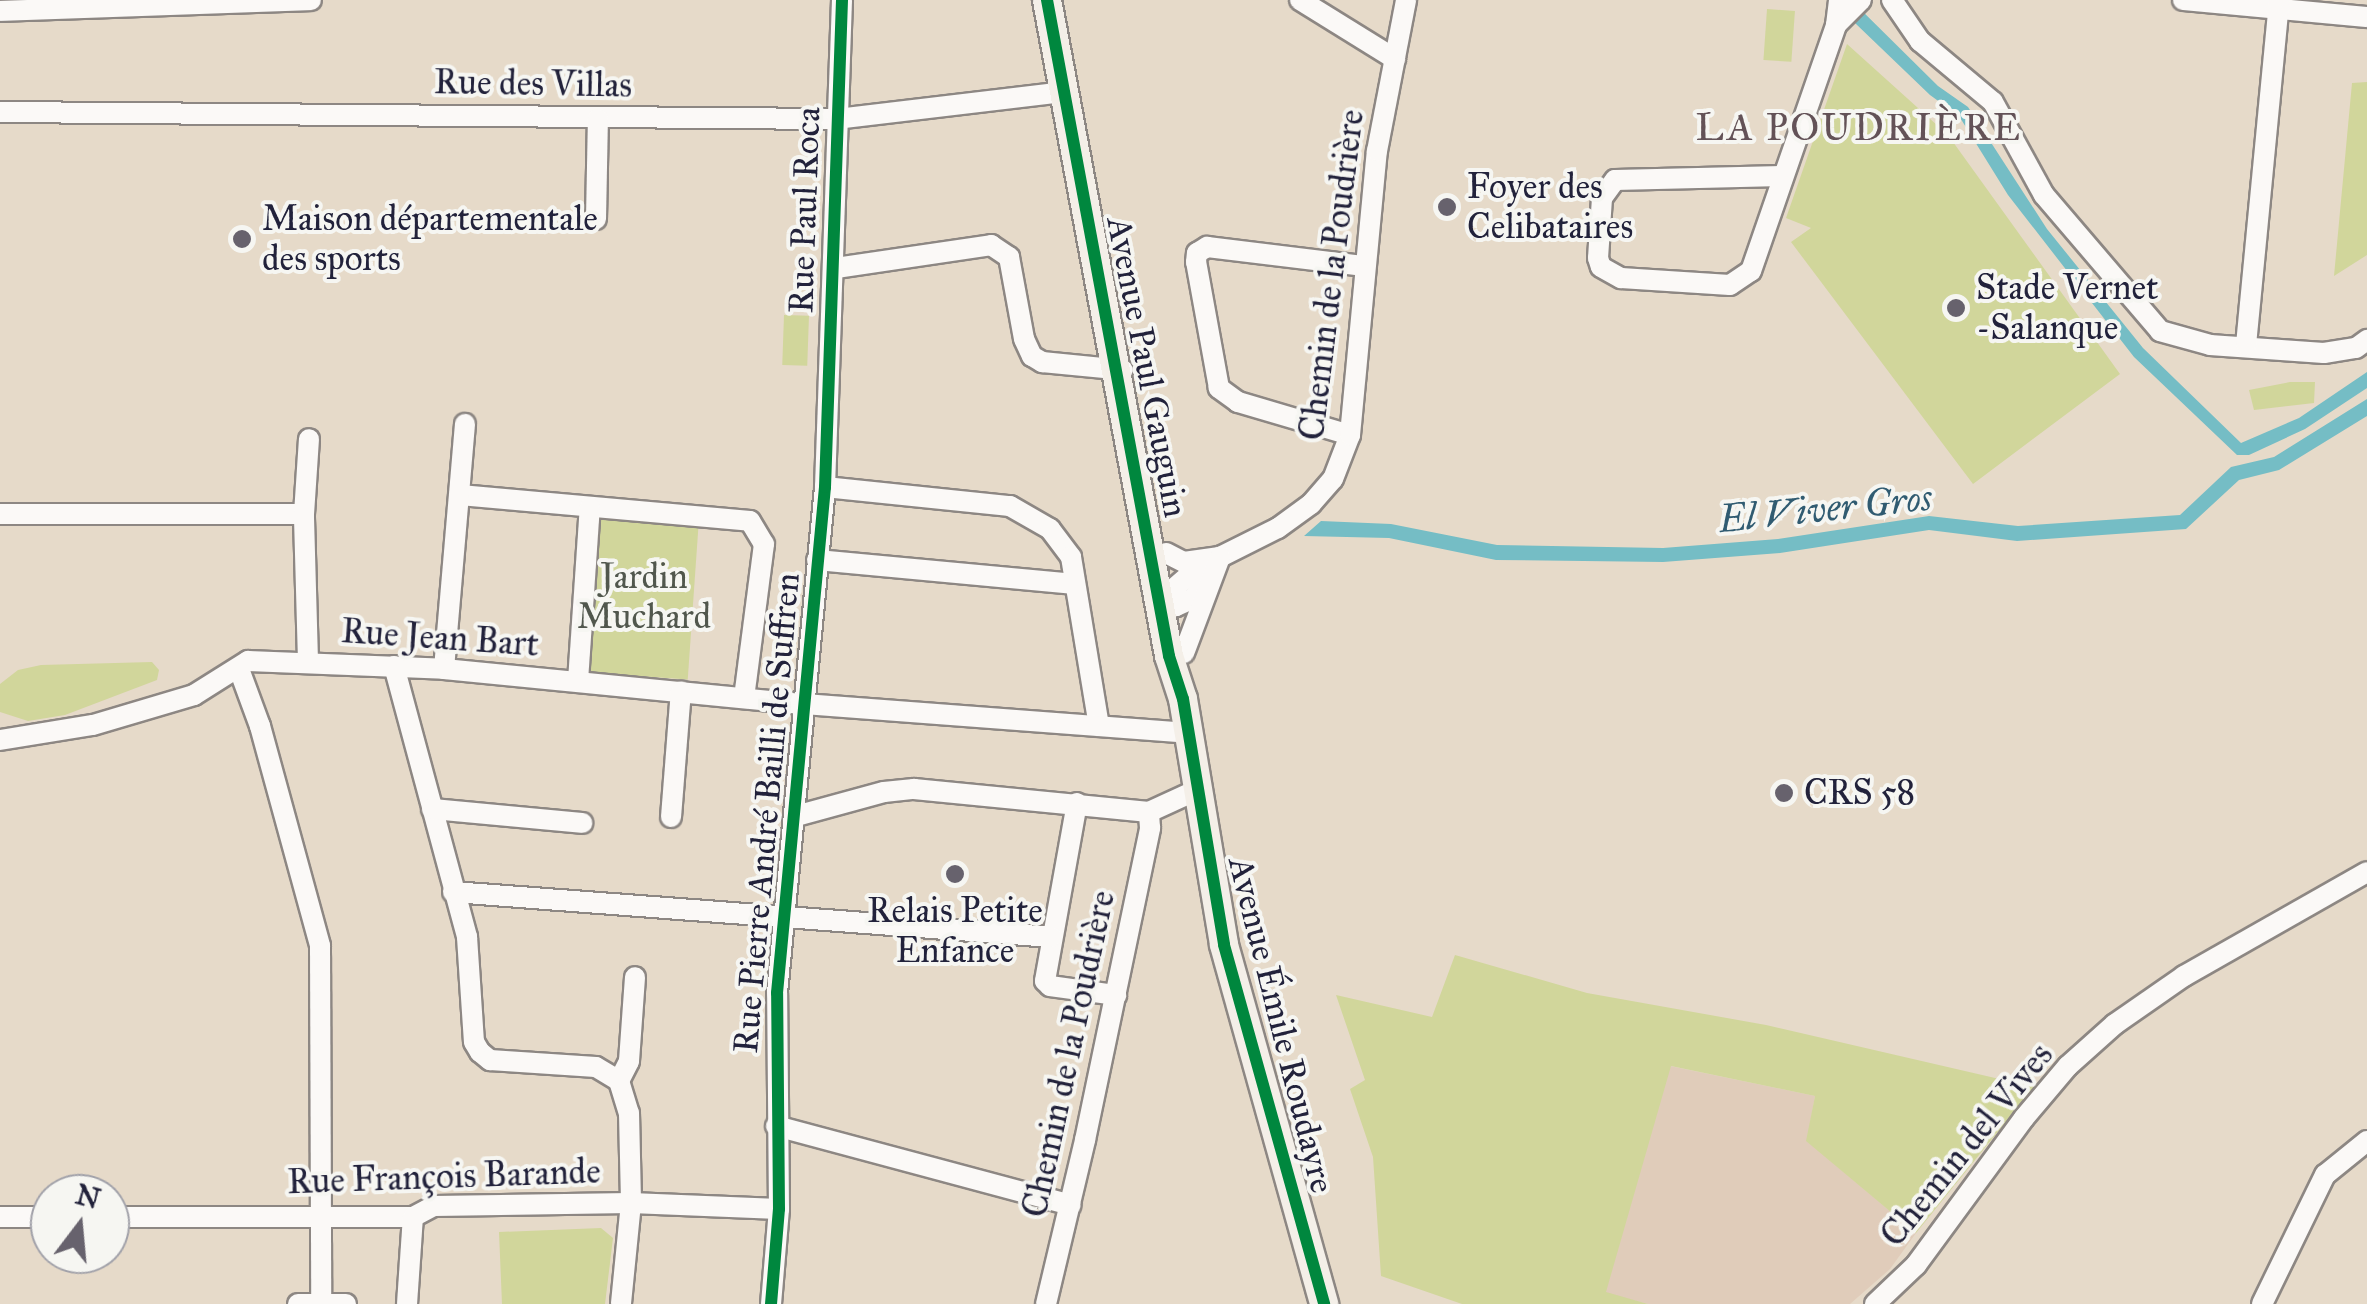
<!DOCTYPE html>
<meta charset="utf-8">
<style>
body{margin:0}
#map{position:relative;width:2367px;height:1304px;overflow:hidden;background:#e6dac9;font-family:"IM FELL Great Primer",serif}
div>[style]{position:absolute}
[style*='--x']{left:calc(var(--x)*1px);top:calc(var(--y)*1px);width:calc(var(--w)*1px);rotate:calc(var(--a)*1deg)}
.built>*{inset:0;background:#e0ccba}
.green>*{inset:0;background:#d1d69b;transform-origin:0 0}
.water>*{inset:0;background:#75bdc5}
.roads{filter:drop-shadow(2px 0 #8d8783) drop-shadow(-2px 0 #8d8783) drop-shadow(0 2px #8d8783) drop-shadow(0 -2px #8d8783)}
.street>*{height:20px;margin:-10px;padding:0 10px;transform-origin:10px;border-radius:10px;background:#fbf9f7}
.secondary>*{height:28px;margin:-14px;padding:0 14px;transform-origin:14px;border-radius:14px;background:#f4efe8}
.cycleway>*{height:12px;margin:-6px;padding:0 6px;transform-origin:6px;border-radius:6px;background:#00873e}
.dots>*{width:28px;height:28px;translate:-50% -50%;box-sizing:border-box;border:5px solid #f6f6f2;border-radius:50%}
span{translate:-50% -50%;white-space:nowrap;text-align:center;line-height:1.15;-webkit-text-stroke:8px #f6f6f2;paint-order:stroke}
.street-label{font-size:35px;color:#22223b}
.poi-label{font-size:35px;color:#22223b}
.left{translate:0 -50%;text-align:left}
.park-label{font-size:35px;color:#51574d}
.neighbourhood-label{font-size:38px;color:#635257;letter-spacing:2.5px}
.water-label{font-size:38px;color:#305b71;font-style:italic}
.north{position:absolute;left:30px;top:1174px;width:100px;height:100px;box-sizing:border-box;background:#f6f6f2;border:2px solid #a1a1a9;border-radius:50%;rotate:16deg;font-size:28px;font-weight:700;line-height:40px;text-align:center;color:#22223b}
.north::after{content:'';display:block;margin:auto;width:35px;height:45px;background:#67626d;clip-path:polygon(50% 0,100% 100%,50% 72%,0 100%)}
</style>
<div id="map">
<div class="built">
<i style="clip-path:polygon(1670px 1066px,1815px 1096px,1807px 1141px,1916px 1233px,1890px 1269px,1850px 1304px,1648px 1304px,1605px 1293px)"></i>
</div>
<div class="green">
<i style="left:1767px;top:9px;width:28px;height:51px;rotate:4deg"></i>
<i style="clip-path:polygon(1847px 44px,1948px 135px,2120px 374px,1973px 484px,1791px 242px,1811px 228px,1786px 218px)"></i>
<i style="clip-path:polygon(2367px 82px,2367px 255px,2334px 276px,2352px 83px)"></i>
<i style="left:784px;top:315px;width:25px;height:50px;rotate:2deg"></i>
<i style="clip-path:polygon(2290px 382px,2315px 382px,2314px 403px,2254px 410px,2249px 390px)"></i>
<i style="left:600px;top:515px;width:99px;height:158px;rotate:4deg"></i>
<i style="clip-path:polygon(152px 662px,159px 670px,157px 680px,65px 715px,28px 721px,0 712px,0 684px,18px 670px,41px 665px)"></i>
<i style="clip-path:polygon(1455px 955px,1587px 993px,1766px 1025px,2034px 1087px,1916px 1233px,1806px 1141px,1815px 1096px,1671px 1066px,1606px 1292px,1648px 1304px,1462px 1304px,1381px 1276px,1373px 1157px,1350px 1089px,1365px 1080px,1336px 995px,1432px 1017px)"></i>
<i style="clip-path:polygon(601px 1228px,613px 1238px,605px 1304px,502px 1304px,499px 1232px)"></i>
</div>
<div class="water">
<i style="clip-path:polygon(1831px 0,1851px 0,1938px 86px,1968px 107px,2047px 229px,2143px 348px,2241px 443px,2299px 418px,2367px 372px,2367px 388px,2305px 429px,2249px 455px,2237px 455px,2134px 357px,2008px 195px,1959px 116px,1930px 95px)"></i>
<i style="clip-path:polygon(2367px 399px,2367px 416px,2279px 470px,2239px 480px,2186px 529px,2017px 541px,1929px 530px,1780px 553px,1663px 562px,1496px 560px,1389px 538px,1304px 536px,1321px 521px,1391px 524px,1497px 545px,1663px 548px,1778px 539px,1929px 516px,2018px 526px,2180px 515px,2231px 467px,2274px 457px)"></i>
</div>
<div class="roads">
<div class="street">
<i style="--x:1300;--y:0;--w:112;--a:31.8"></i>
<i style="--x:1892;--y:0;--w:50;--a:55.7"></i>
<i style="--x:1920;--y:41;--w:95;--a:39.9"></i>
<i style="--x:1993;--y:102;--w:106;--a:61.3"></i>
<i style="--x:2044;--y:195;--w:179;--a:49.5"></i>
<i style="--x:2160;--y:331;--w:52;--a:15.6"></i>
<i style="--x:2210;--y:345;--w:114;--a:4"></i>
<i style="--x:2324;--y:353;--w:32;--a:-9"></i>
<i style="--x:2356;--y:348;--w:14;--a:-36"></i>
<i style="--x:2183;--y:0;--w:185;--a:5.3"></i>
<i style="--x:0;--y:11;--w:311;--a:-2"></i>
<i style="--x:1836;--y:25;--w:35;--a:-45"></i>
<i style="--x:0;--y:112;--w:837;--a:0.48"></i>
<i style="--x:837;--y:119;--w:228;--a:-6.8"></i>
<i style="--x:1782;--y:176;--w:167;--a:178.6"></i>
<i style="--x:1615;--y:180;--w:22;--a:126"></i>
<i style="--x:1602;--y:198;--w:60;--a:93.8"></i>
<i style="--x:1598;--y:258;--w:9;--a:72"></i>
<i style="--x:1601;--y:267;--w:23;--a:29"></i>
<i style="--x:1621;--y:278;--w:109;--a:3.7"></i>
<i style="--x:1730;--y:285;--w:25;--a:-34"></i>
<i style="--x:1751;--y:271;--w:260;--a:-70.9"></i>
<i style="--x:1836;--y:25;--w:25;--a:-83"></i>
<i style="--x:596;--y:219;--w:100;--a:-88.9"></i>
<i style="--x:836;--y:268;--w:157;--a:-8.4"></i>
<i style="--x:991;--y:245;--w:22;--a:34"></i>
<i style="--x:1009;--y:257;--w:83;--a:79.6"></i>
<i style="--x:1024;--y:339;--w:19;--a:65"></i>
<i style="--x:1032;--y:356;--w:12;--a:31"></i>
<i style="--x:1042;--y:362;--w:81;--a:5.6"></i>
<i style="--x:2246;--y:345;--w:347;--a:-84.5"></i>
<i style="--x:1350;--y:435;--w:117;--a:-163.6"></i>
<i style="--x:1238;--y:402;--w:24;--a:-144"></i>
<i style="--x:1219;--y:388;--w:128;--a:-100.3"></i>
<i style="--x:1196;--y:262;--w:9;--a:-84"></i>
<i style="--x:1197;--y:253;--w:12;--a:-31"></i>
<i style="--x:1207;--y:247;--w:159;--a:6.9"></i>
<i style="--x:825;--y:487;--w:186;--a:5.9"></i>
<i style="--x:1010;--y:506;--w:46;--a:29.9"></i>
<i style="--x:1050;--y:529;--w:35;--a:53"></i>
<i style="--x:1071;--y:557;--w:171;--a:80.6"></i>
<i style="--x:460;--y:495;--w:291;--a:5.1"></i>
<i style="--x:750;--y:521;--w:27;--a:59"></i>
<i style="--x:764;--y:544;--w:155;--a:97.4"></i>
<i style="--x:0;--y:514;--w:304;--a:0"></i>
<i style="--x:1166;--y:553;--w:20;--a:27"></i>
<i style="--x:1184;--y:562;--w:36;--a:-8"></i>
<i style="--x:1220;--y:557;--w:65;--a:-26.6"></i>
<i style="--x:1278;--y:528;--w:41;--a:-36"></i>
<i style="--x:1311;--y:504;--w:33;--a:-49"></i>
<i style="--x:1333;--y:479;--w:47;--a:-68.9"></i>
<i style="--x:1350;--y:435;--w:285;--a:-84.6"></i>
<i style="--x:1377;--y:151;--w:154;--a:-79.1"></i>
<i style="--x:817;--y:560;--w:259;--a:5.3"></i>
<i style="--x:1166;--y:595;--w:15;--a:48"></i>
<i style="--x:1176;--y:606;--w:17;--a:-24"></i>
<i style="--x:1192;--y:599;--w:21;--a:-49"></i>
<i style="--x:1166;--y:595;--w:55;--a:-40.6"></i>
<i style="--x:1184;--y:653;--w:103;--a:-69.4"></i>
<i style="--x:308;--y:661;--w:147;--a:-91.6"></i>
<i style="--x:304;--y:514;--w:75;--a:-86.2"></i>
<i style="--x:394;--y:666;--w:281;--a:74.9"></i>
<i style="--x:467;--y:937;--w:105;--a:86.2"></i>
<i style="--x:474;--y:1042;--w:12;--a:59"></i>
<i style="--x:480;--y:1052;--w:13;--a:39"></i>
<i style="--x:490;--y:1060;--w:106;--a:3.8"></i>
<i style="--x:596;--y:1067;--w:27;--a:31"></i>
<i style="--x:619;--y:1081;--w:34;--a:73"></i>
<i style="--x:629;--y:1113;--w:90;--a:88.7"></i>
<i style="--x:631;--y:1203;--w:101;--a:95.7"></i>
<i style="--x:239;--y:669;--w:61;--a:69.8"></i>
<i style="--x:260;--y:726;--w:228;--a:74.7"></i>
<i style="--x:320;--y:946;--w:357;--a:89.8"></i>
<i style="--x:444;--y:669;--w:246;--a:-85.1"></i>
<i style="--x:578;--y:681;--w:174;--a:-86.1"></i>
<i style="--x:0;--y:740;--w:94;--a:-9.2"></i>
<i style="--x:93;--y:725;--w:105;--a:-16.5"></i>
<i style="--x:194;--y:695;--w:64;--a:-32.2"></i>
<i style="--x:248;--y:661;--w:196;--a:2.3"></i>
<i style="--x:444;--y:669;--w:362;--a:5.6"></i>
<i style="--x:804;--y:704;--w:385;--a:4.3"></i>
<i style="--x:1077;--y:803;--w:181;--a:100.2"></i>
<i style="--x:1045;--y:981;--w:7;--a:45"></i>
<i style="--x:1050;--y:986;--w:67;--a:7.8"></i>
<i style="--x:432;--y:809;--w:151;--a:5.3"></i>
<i style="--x:1149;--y:812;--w:55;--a:-24.7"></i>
<i style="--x:796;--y:816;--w:91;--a:-15.3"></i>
<i style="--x:884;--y:792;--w:30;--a:-6"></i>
<i style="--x:914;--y:789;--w:236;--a:5.6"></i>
<i style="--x:671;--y:817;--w:126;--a:-85.5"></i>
<i style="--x:453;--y:892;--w:600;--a:4.3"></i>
<i style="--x:619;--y:1081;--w:22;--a:-63"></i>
<i style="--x:629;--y:1061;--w:84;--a:-85.9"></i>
<i style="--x:776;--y:1126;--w:305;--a:15"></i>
<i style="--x:0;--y:1217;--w:50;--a:0"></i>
<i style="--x:110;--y:1217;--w:303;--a:0"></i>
<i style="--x:413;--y:1217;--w:24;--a:-28"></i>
<i style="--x:434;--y:1206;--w:197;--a:-0.9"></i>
<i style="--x:631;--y:1203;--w:148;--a:2.3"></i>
<i style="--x:298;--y:1304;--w:48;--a:0"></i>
<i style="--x:407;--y:1304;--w:87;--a:-86.1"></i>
<i style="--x:771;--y:1304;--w:95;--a:-85.2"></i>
<i style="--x:779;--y:1209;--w:216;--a:-90.5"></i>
<i style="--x:777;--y:993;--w:508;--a:-84.58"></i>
<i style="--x:825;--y:487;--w:487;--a:-88"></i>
<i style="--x:1046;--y:1304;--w:169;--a:-76.6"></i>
<i style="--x:1085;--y:1140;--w:319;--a:-78.2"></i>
<i style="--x:1150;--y:828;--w:16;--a:-94"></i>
<i style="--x:1875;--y:1304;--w:57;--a:-43.6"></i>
<i style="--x:1916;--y:1265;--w:182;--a:-53.7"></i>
<i style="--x:2024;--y:1118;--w:68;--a:-49.8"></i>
<i style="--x:2068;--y:1066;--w:63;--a:-41.8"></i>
<i style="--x:2115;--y:1024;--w:84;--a:-34.8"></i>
<i style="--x:2184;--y:976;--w:210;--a:-29.6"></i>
<i style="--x:2262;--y:1304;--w:144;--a:-64"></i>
<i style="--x:2325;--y:1175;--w:54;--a:-39"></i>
</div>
<div class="secondary">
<i style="--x:1047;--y:0;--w:667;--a:79.46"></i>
<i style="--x:1169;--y:656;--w:45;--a:72"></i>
<i style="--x:1183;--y:699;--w:249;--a:80.5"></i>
<i style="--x:1224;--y:945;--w:373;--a:74.4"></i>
</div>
</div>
<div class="cycleway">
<i style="--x:1047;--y:0;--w:667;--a:79.46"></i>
<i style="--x:1169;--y:656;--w:45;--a:72"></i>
<i style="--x:1183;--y:699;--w:249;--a:80.5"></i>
<i style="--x:1224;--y:945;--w:373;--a:74.4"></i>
<i style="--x:771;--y:1304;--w:95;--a:-85.2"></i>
<i style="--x:779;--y:1209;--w:216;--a:-90.5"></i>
<i style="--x:777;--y:993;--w:508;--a:-84.58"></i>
<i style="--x:825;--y:487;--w:487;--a:-88"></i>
</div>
<div class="dots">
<i style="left:1447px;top:207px;background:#67626d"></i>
<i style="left:242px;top:239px;background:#67626d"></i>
<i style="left:1956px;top:308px;background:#67626d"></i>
<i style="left:1784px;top:793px;background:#67626d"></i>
<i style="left:955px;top:874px;background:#67626d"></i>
</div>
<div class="street-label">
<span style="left:533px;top:84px;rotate:1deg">Rue des Villas</span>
<span style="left:805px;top:210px;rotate:-88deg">Rue Paul Roca</span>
<span style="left:1332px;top:275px;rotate:-83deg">Chemin de la Poudrière</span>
<span style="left:1147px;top:367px;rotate:79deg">Avenue Paul Gauguin</span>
<span style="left:440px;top:638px;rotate:4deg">Rue Jean Bart</span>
<span style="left:767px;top:813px;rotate:-85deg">Rue Pierre André Bailli de Suffren</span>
<span style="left:1281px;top:1025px;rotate:76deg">Avenue Émile Roudayre</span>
<span style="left:1069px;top:1054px;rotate:-78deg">Chemin de la Poudrière</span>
<span style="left:1967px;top:1145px;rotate:-51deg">Chemin del Vives</span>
<span style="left:444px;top:1177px;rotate:-2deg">Rue François Barande</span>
</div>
<div class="poi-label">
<span class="left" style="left:1467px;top:207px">Foyer des<br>Celibataires</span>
<span class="left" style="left:262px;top:239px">Maison départementale<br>des sports</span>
<span class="left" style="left:1976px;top:308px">Stade Vernet<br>-Salanque</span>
<span class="left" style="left:1804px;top:793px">CRS 58</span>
<span style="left:955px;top:931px">Relais Petite<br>Enfance</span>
</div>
<div class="park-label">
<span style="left:644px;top:597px">Jardin<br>Muchard</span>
</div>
<div class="neighbourhood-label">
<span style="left:1859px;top:128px">LA POUDRIÈRE</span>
</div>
<div class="water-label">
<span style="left:1825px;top:509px;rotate:-6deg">El Viver Gros</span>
</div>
<div class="north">N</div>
</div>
